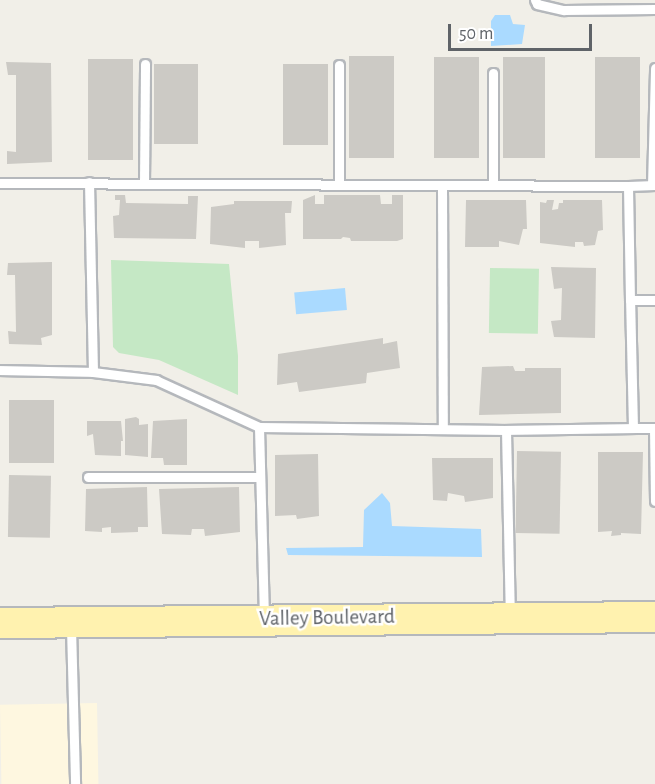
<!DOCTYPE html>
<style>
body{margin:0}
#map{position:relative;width:655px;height:784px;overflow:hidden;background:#f1efe8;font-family:"Alegreya Sans",sans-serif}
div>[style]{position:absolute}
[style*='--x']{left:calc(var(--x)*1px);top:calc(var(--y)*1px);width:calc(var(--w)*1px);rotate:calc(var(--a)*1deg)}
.commercial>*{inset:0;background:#fef7e0;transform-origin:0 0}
.green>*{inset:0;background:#c5e8c5;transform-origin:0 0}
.water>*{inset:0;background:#aadaff;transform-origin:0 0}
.building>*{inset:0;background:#cccac5;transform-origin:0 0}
.roads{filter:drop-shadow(2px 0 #b5b8bc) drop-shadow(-2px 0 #b5b8bc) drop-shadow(0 2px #b5b8bc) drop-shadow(0 -2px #b5b8bc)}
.lane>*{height:9px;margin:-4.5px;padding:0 4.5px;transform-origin:4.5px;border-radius:4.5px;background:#fff}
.primary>*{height:30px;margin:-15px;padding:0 15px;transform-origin:15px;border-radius:15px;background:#fff2af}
span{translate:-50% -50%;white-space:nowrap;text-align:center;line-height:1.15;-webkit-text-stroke:5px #fff;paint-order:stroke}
.street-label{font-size:21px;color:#5f6368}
.scale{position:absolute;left:448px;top:24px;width:144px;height:27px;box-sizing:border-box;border:3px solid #5f6368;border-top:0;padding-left:8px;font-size:18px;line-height:21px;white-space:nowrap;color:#5f6368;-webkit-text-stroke:4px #fff;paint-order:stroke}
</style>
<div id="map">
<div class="commercial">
<i style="left:97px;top:703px;width:81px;height:97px;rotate:89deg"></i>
</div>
<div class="green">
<i style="clip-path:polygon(111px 260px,229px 264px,238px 356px,238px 395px,159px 360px,119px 353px,113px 347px)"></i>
<i style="left:490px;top:268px;width:49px;height:65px;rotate:1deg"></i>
</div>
<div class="water">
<i style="clip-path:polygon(495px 15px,510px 15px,513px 24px,525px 25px,522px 44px,491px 46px,491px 21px)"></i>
<i style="left:345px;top:288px;width:22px;height:51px;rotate:85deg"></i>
<i style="clip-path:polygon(382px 493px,390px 503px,392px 526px,481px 529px,482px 557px,288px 555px,286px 548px,363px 547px,364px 510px)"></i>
</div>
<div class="building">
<i style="left:394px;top:56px;width:102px;height:45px;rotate:90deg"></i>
<i style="left:479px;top:57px;width:101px;height:45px;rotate:90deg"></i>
<i style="left:503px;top:57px;width:42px;height:101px"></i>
<i style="left:595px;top:57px;width:45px;height:101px"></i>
<i style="left:88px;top:59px;width:45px;height:101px"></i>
<i style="clip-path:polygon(6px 62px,51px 63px,52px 162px,7px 164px,7px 151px,16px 152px,16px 75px,8px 75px)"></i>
<i style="left:154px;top:64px;width:44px;height:80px"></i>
<i style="left:283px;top:64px;width:45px;height:81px"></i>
<i style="clip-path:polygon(115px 195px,125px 195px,126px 203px,188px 204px,188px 196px,198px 196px,196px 239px,114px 238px,113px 216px,119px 215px,120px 200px,115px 200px)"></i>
<i style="clip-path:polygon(315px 195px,315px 204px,324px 204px,324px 195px,380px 195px,381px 204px,392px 204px,392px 195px,403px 195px,403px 239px,397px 241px,351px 241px,350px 238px,343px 237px,341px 239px,303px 239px,303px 200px)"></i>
<i style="clip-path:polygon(466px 200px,526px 200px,527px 229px,523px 229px,519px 245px,499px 241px,499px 247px,465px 247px)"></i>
<i style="clip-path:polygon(547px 200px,554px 200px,552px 210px,558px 209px,559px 203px,563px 203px,563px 200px,602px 200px,603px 230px,598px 231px,595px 245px,584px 246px,583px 242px,575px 242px,575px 247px,540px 243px,540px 202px,546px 203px)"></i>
<i style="clip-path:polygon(234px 201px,292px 201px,291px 213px,285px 213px,286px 245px,259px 248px,259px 241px,245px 241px,245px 248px,210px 244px,211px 207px,234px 204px)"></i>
<i style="clip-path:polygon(52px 262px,52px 335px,41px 338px,42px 345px,9px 344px,8px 331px,16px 332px,15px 275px,7px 275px,8px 263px)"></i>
<i style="clip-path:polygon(551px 267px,596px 268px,595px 338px,554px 337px,551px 321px,561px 320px,562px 288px,554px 289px)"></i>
<i style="clip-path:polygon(383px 338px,383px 344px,397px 341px,400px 368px,367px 373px,366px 383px,299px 392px,297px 382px,277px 385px,278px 354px)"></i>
<i style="clip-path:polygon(513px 366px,515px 371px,525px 371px,525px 368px,561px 368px,561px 413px,479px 415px,482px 367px)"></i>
<i style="left:9px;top:400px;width:45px;height:63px"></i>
<i style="clip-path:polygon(136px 417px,139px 419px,139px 425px,148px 424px,148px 457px,125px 455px,125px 419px)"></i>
<i style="clip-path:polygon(187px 419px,187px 465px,164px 465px,163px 458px,151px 458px,153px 421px)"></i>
<i style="clip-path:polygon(87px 421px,121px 421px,123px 441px,121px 441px,121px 456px,95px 455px,93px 434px,87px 436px)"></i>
<i style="left:517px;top:451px;width:44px;height:82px;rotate:1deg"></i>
<i style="clip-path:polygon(598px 452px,643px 452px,641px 534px,621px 533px,621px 535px,611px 536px,612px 531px,598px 532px)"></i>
<i style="clip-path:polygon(318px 454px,319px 516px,297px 519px,296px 515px,275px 516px,275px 455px)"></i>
<i style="clip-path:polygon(432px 458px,493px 458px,493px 498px,465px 502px,464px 496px,448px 493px,447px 501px,433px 500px)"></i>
<i style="left:9px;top:475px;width:42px;height:62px;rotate:1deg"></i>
<i style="clip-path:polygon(147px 487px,148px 527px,138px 527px,138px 532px,111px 533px,111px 527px,102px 528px,102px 532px,85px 531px,86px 489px)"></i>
<i style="clip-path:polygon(239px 487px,240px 532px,205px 536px,204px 529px,192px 529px,191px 535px,162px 534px,159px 489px)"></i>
</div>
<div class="roads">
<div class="lane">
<i style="--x:535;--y:0;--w:4;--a:63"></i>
<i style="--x:537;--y:4;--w:28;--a:13"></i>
<i style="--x:564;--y:10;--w:91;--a:-0.6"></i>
<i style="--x:339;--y:65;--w:119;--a:90"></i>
<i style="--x:493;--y:73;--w:112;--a:90"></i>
<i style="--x:0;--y:183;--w:628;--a:0.27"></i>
<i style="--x:628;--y:186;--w:114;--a:89"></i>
<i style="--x:630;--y:300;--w:25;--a:0"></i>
<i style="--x:144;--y:183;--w:119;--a:-89.5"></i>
<i style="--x:442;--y:185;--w:244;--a:89.8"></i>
<i style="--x:652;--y:185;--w:117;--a:-88.5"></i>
<i style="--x:628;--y:186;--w:27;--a:-2"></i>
<i style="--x:0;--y:370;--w:93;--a:1.2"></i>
<i style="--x:93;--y:372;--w:190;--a:-91.2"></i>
<i style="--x:93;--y:372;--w:64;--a:7.2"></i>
<i style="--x:156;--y:380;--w:113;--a:24.5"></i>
<i style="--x:259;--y:427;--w:190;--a:88.5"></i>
<i style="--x:259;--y:427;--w:247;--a:0.7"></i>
<i style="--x:506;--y:430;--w:185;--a:88.8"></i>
<i style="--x:633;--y:428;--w:22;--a:0"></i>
<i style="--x:654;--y:428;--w:73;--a:89.2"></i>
<i style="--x:506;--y:430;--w:127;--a:-0.9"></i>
<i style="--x:633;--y:428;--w:128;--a:-91.3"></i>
<i style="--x:88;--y:477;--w:172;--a:0"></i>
<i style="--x:71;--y:627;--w:157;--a:88.5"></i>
</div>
<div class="primary">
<i style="--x:0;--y:623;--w:655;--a:-0.52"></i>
</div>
</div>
<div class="street-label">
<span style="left:327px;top:618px;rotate:-1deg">Valley Boulevard</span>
</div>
<div class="scale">50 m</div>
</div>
